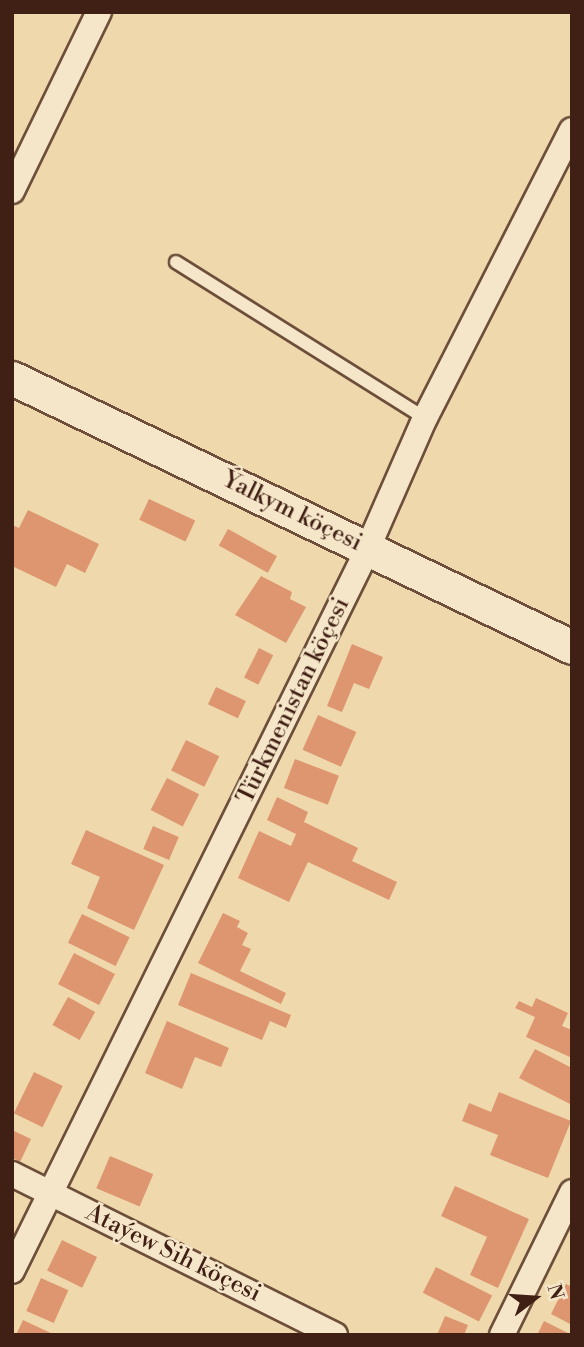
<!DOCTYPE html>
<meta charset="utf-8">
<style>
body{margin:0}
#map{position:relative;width:584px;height:1347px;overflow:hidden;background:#efd9ac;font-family:"Libre Bodoni",serif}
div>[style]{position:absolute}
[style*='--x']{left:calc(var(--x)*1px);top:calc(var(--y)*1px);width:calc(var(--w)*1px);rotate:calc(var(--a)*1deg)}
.building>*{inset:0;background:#dd9670;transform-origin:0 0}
.roads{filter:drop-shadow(2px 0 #6c4e3a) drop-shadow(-2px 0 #6c4e3a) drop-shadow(0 2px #6c4e3a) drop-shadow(0 -2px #6c4e3a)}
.lane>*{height:12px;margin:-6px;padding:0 6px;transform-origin:6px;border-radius:6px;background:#f5e6c9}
.street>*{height:24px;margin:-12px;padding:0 12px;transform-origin:12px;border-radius:12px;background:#f5e6c9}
.secondary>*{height:33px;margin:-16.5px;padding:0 16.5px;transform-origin:16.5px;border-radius:16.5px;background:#f5e6c9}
span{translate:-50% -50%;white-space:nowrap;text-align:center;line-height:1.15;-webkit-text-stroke:5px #f5e6c9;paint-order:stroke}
.street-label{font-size:24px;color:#401f14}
.frame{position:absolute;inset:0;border:14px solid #401f14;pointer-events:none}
.north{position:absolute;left:500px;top:1263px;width:70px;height:70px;-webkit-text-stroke:5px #f5e6c9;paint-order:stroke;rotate:73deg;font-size:19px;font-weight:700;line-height:28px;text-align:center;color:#401f14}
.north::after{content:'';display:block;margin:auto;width:24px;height:32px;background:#401f14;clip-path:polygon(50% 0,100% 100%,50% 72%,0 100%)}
</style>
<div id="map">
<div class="building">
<i style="left:149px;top:499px;width:51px;height:23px;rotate:25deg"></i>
<i style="clip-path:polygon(28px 510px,99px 544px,85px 573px,67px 564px,56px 587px,12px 566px,12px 525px,19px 528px)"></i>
<i style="left:228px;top:529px;width:56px;height:19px;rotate:29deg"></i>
<i style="clip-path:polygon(261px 576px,292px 592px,290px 599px,306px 607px,286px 643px,235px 615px)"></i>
<i style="clip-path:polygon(352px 644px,383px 657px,369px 689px,354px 683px,342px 712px,327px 706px)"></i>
<i style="left:259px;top:648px;width:16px;height:33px;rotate:27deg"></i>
<i style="left:216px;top:687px;width:33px;height:19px;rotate:25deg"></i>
<i style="left:318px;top:715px;width:42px;height:38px;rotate:24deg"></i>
<i style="left:186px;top:740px;width:37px;height:34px;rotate:26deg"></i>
<i style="left:295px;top:759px;width:47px;height:31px;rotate:21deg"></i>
<i style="left:167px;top:778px;width:36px;height:36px;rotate:27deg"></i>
<i style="clip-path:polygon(277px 797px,308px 812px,304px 822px,358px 848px,352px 861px,397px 882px,389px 900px,308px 862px,289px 902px,238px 878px,259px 831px,291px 846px,296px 834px,267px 820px)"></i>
<i style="left:153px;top:826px;width:28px;height:25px;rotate:23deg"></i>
<i style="clip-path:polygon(86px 830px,164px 865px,134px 930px,87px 908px,100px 877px,71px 864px)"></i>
<i style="clip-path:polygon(223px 913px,240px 921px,237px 927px,248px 933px,242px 945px,251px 949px,240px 971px,286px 993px,281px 1004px,198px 963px)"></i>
<i style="left:82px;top:914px;width:53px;height:32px;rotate:26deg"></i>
<i style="left:74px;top:953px;width:46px;height:35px;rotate:27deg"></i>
<i style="clip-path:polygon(191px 973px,291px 1015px,286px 1028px,270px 1021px,262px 1040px,178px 1005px)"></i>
<i style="left:68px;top:997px;width:31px;height:32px;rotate:29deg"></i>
<i style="clip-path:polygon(536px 998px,568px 1013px,562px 1026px,572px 1030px,572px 1058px,526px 1037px,535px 1017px,515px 1008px,519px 1001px,532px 1007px)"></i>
<i style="clip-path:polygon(167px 1021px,229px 1048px,221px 1067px,195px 1057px,182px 1089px,145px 1073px)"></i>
<i style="clip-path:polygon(535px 1049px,572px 1068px,572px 1105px,519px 1078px)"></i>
<i style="left:34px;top:1072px;width:32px;height:46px;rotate:26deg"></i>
<i style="clip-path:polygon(499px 1092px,571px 1121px,548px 1178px,490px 1155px,498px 1135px,462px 1121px,469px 1103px,491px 1112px)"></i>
<i style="clip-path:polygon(12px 1130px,31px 1139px,20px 1162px,12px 1158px)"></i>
<i style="left:110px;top:1156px;width:47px;height:35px;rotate:23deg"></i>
<i style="clip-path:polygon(455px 1186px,529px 1219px,498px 1288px,470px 1275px,487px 1237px,441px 1216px)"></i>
<i style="left:62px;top:1240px;width:39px;height:34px;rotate:26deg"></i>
<i style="left:436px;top:1267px;width:63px;height:29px;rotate:27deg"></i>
<i style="left:41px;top:1278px;width:30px;height:36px;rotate:24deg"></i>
<i style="clip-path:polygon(566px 1284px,572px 1287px,572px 1325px,551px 1314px)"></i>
<i style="clip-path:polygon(445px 1316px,468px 1325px,464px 1335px,437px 1335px)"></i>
<i style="clip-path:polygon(23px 1320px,55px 1335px,16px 1335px)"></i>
<i style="clip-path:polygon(544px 1321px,572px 1335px,537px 1335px)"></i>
</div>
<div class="roads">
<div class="lane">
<i style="--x:176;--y:262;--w:294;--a:32.1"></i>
</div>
<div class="street">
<i style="--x:12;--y:191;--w:199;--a:-64.1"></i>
<i style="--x:12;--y:1174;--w:361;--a:26.5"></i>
<i style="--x:12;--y:1271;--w:794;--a:-63.76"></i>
<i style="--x:363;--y:559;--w:154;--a:-66.3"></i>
<i style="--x:425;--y:418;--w:323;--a:-63"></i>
<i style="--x:502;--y:1335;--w:159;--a:-63.9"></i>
</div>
<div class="secondary">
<i style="--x:12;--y:378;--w:621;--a:25.66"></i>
</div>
</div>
<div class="street-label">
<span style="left:292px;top:512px;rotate:26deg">Ýalkym köçesi</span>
<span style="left:294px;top:701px;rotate:-64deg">Türkmenistan köçesi</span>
<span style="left:173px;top:1254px;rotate:26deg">Ataýew Sih köçesi</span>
</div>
<div class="frame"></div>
<div class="north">N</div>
</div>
